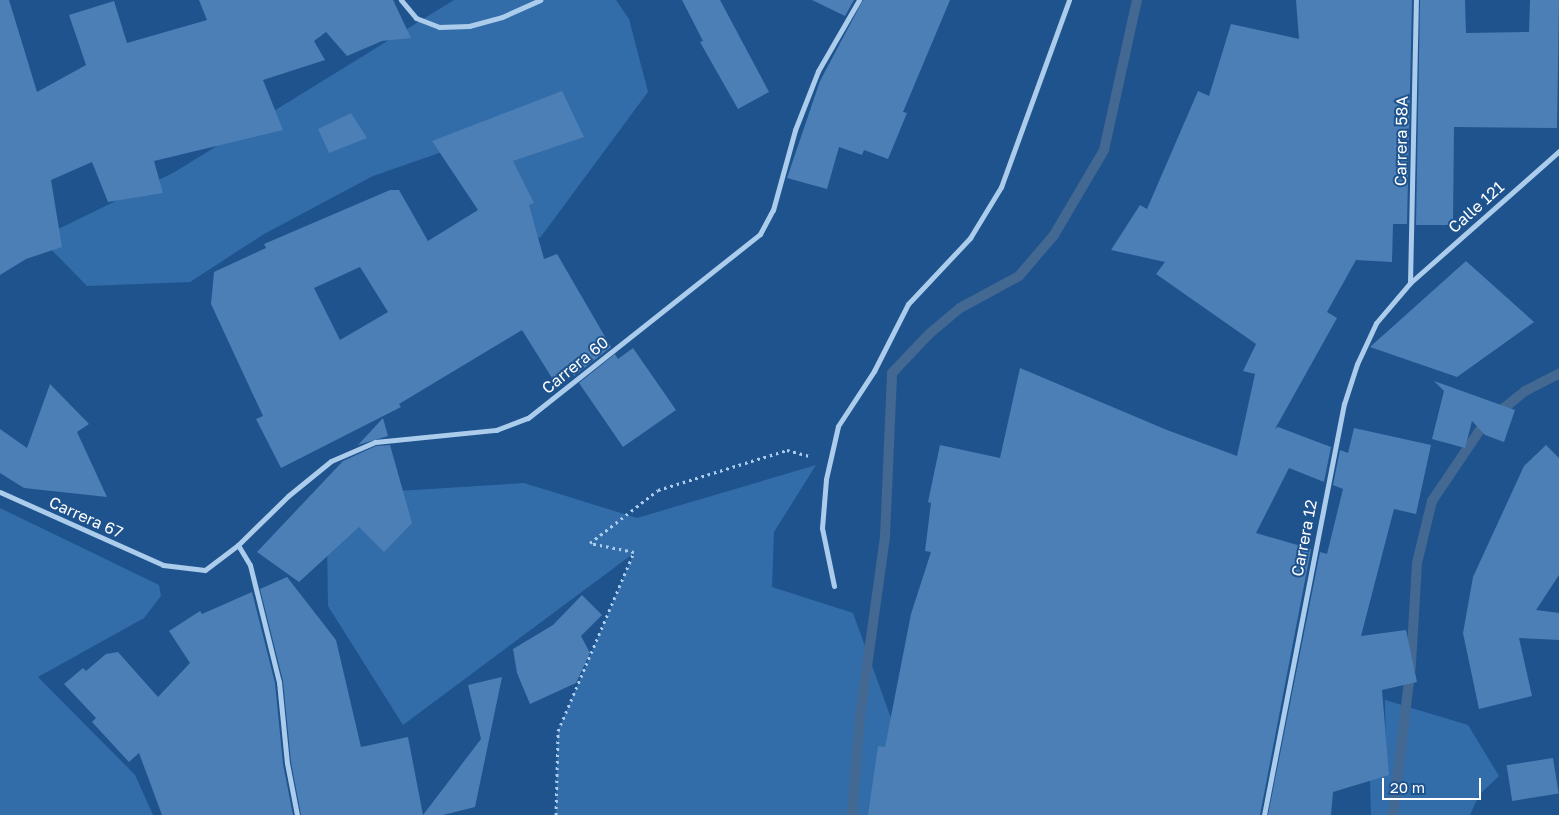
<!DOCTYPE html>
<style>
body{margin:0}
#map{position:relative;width:1559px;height:815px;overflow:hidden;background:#1f538d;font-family:"Golos Text",sans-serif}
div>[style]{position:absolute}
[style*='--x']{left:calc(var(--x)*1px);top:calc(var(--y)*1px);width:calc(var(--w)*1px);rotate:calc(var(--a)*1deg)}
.green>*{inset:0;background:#326daa}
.stream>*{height:10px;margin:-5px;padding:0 5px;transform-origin:5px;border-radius:5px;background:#436891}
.building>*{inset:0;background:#4b7fb6;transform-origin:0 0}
.path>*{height:3px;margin-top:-1.5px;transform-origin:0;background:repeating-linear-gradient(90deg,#acccec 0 2.5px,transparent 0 6.5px)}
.minor>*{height:5px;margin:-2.5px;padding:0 2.5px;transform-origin:2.5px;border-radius:2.5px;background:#acccec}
span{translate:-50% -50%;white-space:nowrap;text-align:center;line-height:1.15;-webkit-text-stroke:4px #1f538d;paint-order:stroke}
.street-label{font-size:16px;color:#fff}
.scale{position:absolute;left:1382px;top:778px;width:99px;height:22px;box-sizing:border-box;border:2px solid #fff;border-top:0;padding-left:6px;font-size:15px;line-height:18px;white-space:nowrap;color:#fff;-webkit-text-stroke:4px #1f538d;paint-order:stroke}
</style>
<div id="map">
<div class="green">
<i style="clip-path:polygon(454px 0,616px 0,629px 19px,648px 92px,540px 238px,495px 216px,442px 152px,373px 176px,264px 234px,190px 282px,87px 286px,40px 238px,173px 173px)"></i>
<i style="clip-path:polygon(816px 465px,774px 532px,772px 587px,853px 613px,926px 815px,556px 815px,558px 731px,634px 553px,403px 725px,328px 606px,327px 541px,366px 493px,524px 483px,637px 518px)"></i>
<i style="clip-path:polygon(0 508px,159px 585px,161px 596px,144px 618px,38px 677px,135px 775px,153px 815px,0 815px)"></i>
<i style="clip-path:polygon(1385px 700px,1468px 725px,1499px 776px,1479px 795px,1470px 815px,1371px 815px,1370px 779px,1386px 759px)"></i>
</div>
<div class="stream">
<i style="--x:852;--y:815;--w:98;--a:-85.3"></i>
<i style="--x:860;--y:717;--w:183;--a:-82.1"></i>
<i style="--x:885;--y:536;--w:163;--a:-87.5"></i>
<i style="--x:892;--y:373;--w:54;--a:-46.5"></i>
<i style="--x:929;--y:334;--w:40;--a:-40"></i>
<i style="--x:960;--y:308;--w:67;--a:-28.5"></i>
<i style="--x:1019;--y:276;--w:54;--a:-49.5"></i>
<i style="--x:1054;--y:235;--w:99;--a:-59.5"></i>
<i style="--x:1104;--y:150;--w:154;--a:-77.6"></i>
<i style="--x:1393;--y:815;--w:152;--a:-83.2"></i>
<i style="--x:1411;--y:664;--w:101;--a:-86.6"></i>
<i style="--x:1417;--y:563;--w:64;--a:-76.4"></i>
<i style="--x:1432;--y:501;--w:93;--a:-56"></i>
<i style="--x:1484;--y:424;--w:53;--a:-38.8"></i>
<i style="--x:1525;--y:391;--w:38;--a:-27"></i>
</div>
<div class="building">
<i style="clip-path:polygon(0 0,9px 0,37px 92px,86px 65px,69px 15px,114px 1px,127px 43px,207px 20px,199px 0,393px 0,411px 38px,382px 41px,347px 56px,326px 32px,314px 41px,325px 60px,263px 80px,283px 130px,154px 161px,163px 193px,108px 202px,92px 162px,51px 180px,62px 247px,26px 259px,0 275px)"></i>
<i style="clip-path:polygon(682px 0,720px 0,769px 92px,738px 109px,700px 42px,703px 41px)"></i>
<i style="clip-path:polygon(812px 0,854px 0,845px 16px)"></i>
<i style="clip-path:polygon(863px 0,950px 0,903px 112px,907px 113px,888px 159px,864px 150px,862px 155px,839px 147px,827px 189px,787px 178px,820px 81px)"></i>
<i style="clip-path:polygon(1296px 0,1412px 0,1407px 224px,1393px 224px,1392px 262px,1356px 260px,1327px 312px,1337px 318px,1275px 429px,1278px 427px,1331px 447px,1324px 482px,1289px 468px,1256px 533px,1311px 549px,1260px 815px,868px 815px,878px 746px,885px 747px,911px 614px,931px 552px,925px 551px,931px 503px,928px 502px,940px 445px,1000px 458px,1020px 368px,1167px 430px,1237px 456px,1255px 374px,1243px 371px,1256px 344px,1156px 274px,1165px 262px,1111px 250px,1140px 205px,1147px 209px,1198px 91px,1209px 96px,1231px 24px,1299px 39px)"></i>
<i style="clip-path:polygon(1420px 0,1465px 0,1466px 33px,1529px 32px,1530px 0,1559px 0,1557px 128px,1454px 127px,1453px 225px,1416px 225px)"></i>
<i style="clip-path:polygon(evenodd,562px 91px,584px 137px,513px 161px,534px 203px,529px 205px,544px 259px,557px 254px,611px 347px,574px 376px,569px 368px,552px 378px,522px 330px,399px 404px,401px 407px,281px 468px,256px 419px,263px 416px,211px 304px,214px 272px,266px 248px,264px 244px,390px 190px,399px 190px,428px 241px,478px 210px,432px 141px,562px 91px,360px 267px,388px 312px,340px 340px,314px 288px,360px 267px)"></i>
<i style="clip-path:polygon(351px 113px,367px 138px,329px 153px,318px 129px)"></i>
<i style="clip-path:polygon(1466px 261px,1534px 322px,1457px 377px,1370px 347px)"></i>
<i style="clip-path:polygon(633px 348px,676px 410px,623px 447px,579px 383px,615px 354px,618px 359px)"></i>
<i style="clip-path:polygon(1434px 381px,1515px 410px,1504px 442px,1485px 435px,1472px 421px,1465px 448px,1432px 439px,1444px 391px)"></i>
<i style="clip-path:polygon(50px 384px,89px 424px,77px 432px,107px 497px,24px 488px,0 473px,0 429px,27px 448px)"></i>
<i style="clip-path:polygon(383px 418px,388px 436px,358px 445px)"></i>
<i style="clip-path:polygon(1354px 428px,1431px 445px,1416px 514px,1394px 509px,1361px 636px,1406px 630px,1417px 682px,1382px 690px,1389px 775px,1333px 792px,1331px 815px,1268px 815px,1320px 552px,1327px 554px,1343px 489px,1333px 485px,1340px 450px,1348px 453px)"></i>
<i style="clip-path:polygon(390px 445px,412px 523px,384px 552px,359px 527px,299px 582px,257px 552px,343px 461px,376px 446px)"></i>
<i style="clip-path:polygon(1546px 445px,1559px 458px,1559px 575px,1536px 610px,1559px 613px,1559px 640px,1519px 638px,1532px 696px,1479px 709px,1463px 633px,1473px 577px,1524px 466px)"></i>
<i style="clip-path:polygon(287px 577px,336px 640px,361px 747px,408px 737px,423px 815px,481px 739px,468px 685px,502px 677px,475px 807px,443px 815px,301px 815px,291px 762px,283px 681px,260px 589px)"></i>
<i style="clip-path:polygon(252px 592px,275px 683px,283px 764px,293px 815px,162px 815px,139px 753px,129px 762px,92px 722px,96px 718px,64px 684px,83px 668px,86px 671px,106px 654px,118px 652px,158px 697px,190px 663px,169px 631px,200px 611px,202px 614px)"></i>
<i style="clip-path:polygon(582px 595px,602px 615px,581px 636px,590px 653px,576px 683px,530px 704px,517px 673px,513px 649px,553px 625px)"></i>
<i style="left:1553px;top:758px;width:36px;height:47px;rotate:81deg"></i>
</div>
<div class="path">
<i style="--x:556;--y:815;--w:84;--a:-88.6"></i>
<i style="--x:558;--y:731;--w:194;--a:-67"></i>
<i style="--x:634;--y:552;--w:45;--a:-168.4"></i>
<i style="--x:590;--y:543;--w:86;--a:-37.9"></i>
<i style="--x:658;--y:490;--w:135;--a:-17.2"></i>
<i style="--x:787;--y:450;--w:24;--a:15"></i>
</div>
<div class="minor">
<i style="--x:401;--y:0;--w:23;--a:50"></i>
<i style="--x:416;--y:18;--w:25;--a:21"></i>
<i style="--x:439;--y:27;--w:30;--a:-2"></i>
<i style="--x:469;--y:26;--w:34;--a:-15"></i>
<i style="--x:502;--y:17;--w:42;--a:-24.1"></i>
<i style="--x:1410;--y:283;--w:283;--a:-88.8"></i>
<i style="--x:0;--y:492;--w:179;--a:24.1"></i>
<i style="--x:163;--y:565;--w:42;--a:6.8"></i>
<i style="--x:205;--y:570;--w:41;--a:-37.1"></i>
<i style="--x:238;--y:545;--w:70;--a:-44.4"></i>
<i style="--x:288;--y:496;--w:55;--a:-39.1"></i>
<i style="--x:331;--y:461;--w:48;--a:-23.4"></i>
<i style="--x:375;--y:442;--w:122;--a:-5.7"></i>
<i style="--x:496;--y:430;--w:34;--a:-21"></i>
<i style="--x:528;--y:418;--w:296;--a:-38.4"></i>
<i style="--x:760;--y:234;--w:27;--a:-62"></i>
<i style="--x:773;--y:210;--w:83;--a:-74.6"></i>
<i style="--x:795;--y:130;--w:63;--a:-68.7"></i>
<i style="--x:818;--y:71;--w:82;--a:-60"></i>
<i style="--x:238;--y:545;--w:23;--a:59"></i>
<i style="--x:250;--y:565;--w:121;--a:76.1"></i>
<i style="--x:279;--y:682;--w:81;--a:84.4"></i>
<i style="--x:287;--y:763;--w:53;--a:79.1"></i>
<i style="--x:834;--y:586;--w:59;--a:-101.7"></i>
<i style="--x:822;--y:528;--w:49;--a:-85.3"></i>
<i style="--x:826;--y:479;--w:54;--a:-77.2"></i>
<i style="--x:838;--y:426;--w:66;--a:-56.8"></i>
<i style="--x:874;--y:371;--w:75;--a:-63.1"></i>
<i style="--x:908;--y:304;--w:91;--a:-46.8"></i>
<i style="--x:970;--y:238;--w:60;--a:-58.7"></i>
<i style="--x:1001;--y:187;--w:199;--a:-70"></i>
<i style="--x:1264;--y:815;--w:419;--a:-79"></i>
<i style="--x:1344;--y:404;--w:42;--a:-72"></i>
<i style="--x:1357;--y:364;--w:45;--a:-65.1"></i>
<i style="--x:1376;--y:323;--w:52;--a:-49.6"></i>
<i style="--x:1410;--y:283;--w:199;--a:-41.5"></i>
</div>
<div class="street-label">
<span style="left:1401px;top:141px;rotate:-89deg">Carrera 58A</span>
<span style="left:1476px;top:207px;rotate:-42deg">Calle 121</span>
<span style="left:575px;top:365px;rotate:-39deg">Carrera 60</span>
<span style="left:86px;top:517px;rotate:24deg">Carrera 67</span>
<span style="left:1304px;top:538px;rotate:-79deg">Carrera 12</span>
</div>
<div class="scale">20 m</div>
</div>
